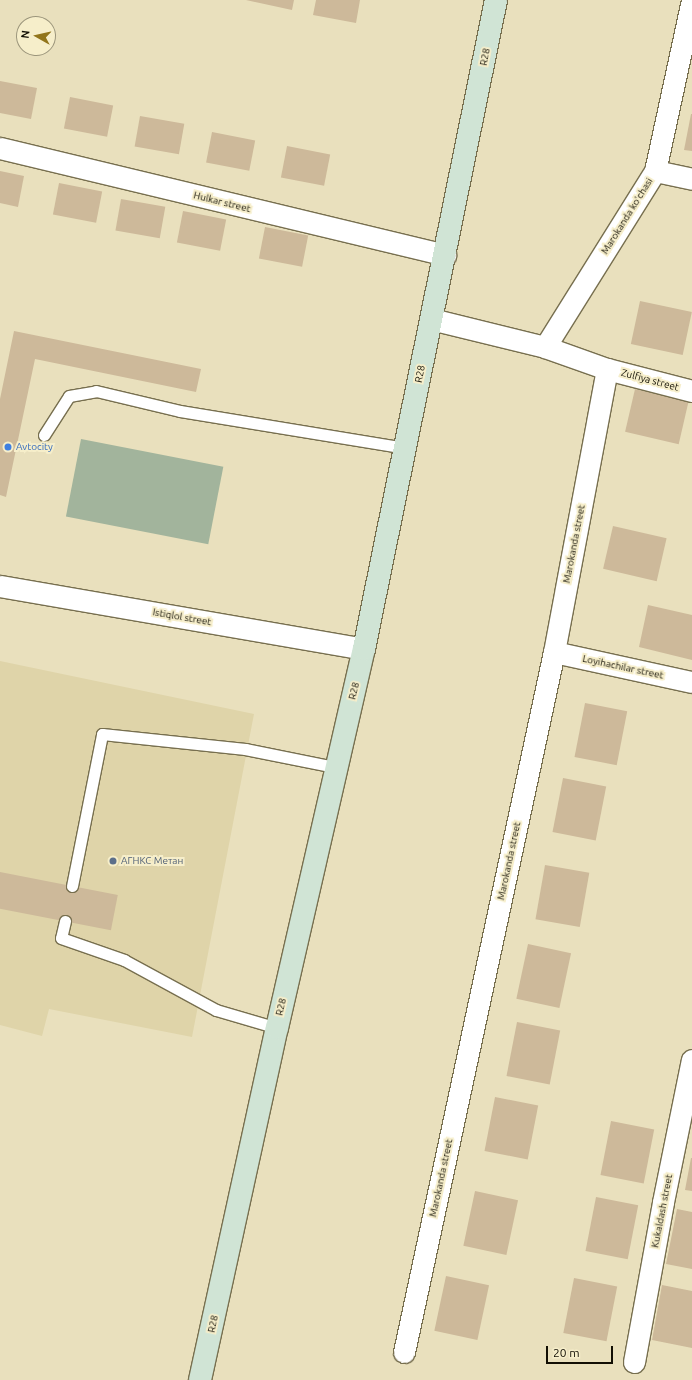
<!DOCTYPE html>
<meta charset="utf-8">
<style>
body{margin:0}
#map{position:relative;width:692px;height:1380px;overflow:hidden;background:#e9e0bd;font-family:Ubuntu,sans-serif}
div>[style]{position:absolute}
[style*='--x']{left:calc(var(--x)*1px);top:calc(var(--y)*1px);width:calc(var(--w)*1px);rotate:calc(var(--a)*1deg)}
.built>*{inset:0;background:#dfd4a9}
.green>*{inset:0;background:#a2b49c;transform-origin:0 0}
.building>*{inset:0;background:#cdb99a;transform-origin:0 0}
.roads{filter:drop-shadow(1px 0 #776f4f) drop-shadow(-1px 0 #776f4f) drop-shadow(0 1px #776f4f) drop-shadow(0 -1px #776f4f)}
.lane>*{height:11px;margin:-5.5px;padding:0 5.5px;transform-origin:5.5px;border-radius:5.5px;background:#fff}
.street>*{height:21px;margin:-10.5px;padding:0 10.5px;transform-origin:10.5px;border-radius:10.5px;background:#fff}
.secondary>*{height:22px;margin:-11px;padding:0 11px;transform-origin:11px;border-radius:11px;background:#d0e4d5}
.dots>*{width:11px;height:11px;translate:-50% -50%;box-sizing:border-box;border:2px solid #f6eeca;border-radius:50%}
span{translate:-50% -50%;white-space:nowrap;text-align:center;line-height:1.15;-webkit-text-stroke:4px #f6eeca;paint-order:stroke}
.street-label{font-size:10px;color:#120f04}
.shop-label{font-size:10px;color:#366cbe}
.left{translate:0 -50%;text-align:left}
.service-label{font-size:10px;color:#4e5e75}
.north{position:absolute;left:16px;top:16px;width:40px;height:40px;box-sizing:border-box;background:#f6eeca;border:1px solid #9b957b;border-radius:50%;rotate:278deg;font-size:11px;font-weight:700;line-height:16px;text-align:center;color:#120f04}
.north::after{content:'';display:block;margin:auto;width:14px;height:18px;background:#92751b;clip-path:polygon(50% 0,100% 100%,50% 72%,0 100%)}
.scale{position:absolute;left:546px;top:1346px;width:67px;height:18px;box-sizing:border-box;border:2px solid #120f04;border-top:0;padding-left:5px;font-size:12px;line-height:14px;white-space:nowrap;color:#120f04;-webkit-text-stroke:3px #f6eeca;paint-order:stroke}
</style>
<div id="map">
<div class="built">
<i style="clip-path:polygon(0 661px,254px 714px,192px 1037px,49px 1009px,42px 1036px,0 1025px)"></i>
</div>
<div class="green">
<i style="left:81px;top:439px;width:145px;height:79px;rotate:11deg"></i>
</div>
<div class="building">
<i style="clip-path:polygon(246px 0,294px 0,292px 10px)"></i>
<i style="clip-path:polygon(316px 0,360px 0,356px 23px,313px 15px)"></i>
<i style="clip-path:polygon(0 81px,37px 88px,31px 119px,0 113px)"></i>
<i style="left:70px;top:97px;width:44px;height:32px;rotate:11deg"></i>
<i style="clip-path:polygon(691px 114px,692px 114px,692px 151px,684px 150px)"></i>
<i style="left:140px;top:116px;width:45px;height:31px;rotate:10deg"></i>
<i style="left:212px;top:132px;width:44px;height:31px;rotate:11deg"></i>
<i style="left:287px;top:146px;width:44px;height:32px;rotate:11deg"></i>
<i style="clip-path:polygon(0 171px,24px 176px,18px 207px,0 203px)"></i>
<i style="left:59px;top:183px;width:44px;height:32px;rotate:11deg"></i>
<i style="left:121px;top:199px;width:45px;height:32px;rotate:10deg"></i>
<i style="left:183px;top:211px;width:44px;height:32px;rotate:11deg"></i>
<i style="left:265px;top:227px;width:44px;height:32px;rotate:11deg"></i>
<i style="left:640px;top:301px;width:53px;height:44px;rotate:12deg"></i>
<i style="clip-path:polygon(14px 331px,201px 369px,196px 392px,35px 359px,6px 497px,0 495px,0 399px)"></i>
<i style="left:635px;top:389px;width:55px;height:44px;rotate:13deg"></i>
<i style="left:613px;top:526px;width:55px;height:44px;rotate:13deg"></i>
<i style="clip-path:polygon(648px 605px,692px 615px,692px 660px,639px 647px)"></i>
<i style="left:585px;top:703px;width:43px;height:55px;rotate:11deg"></i>
<i style="left:563px;top:778px;width:44px;height:55px;rotate:11deg"></i>
<i style="left:545px;top:865px;width:45px;height:55px;rotate:10deg"></i>
<i style="left:0;top:872px;width:120px;height:36px;rotate:11deg"></i>
<i style="left:528px;top:944px;width:44px;height:56px;rotate:12deg"></i>
<i style="left:517px;top:1022px;width:44px;height:55px;rotate:11deg"></i>
<i style="left:495px;top:1097px;width:44px;height:55px;rotate:11deg"></i>
<i style="left:611px;top:1121px;width:44px;height:55px;rotate:11deg"></i>
<i style="clip-path:polygon(691px 1158px,692px 1158px,692px 1191px,685px 1190px)"></i>
<i style="left:475px;top:1191px;width:44px;height:56px;rotate:12deg"></i>
<i style="left:596px;top:1197px;width:43px;height:55px;rotate:11deg"></i>
<i style="clip-path:polygon(677px 1209px,692px 1212px,692px 1269px,666px 1264px)"></i>
<i style="left:446px;top:1276px;width:44px;height:56px;rotate:12deg"></i>
<i style="left:574px;top:1278px;width:44px;height:56px;rotate:11deg"></i>
<i style="clip-path:polygon(662px 1285px,692px 1291px,692px 1348px,652px 1340px)"></i>
</div>
<div class="roads">
<div class="lane">
<i style="--x:44;--y:435;--w:46;--a:-57.3"></i>
<i style="--x:69;--y:396;--w:27;--a:-10"></i>
<i style="--x:96;--y:391;--w:86;--a:13.4"></i>
<i style="--x:180;--y:411;--w:228;--a:9.3"></i>
<i style="--x:72;--y:886;--w:155;--a:-78.8"></i>
<i style="--x:102;--y:734;--w:144;--a:6"></i>
<i style="--x:245;--y:749;--w:92;--a:11.3"></i>
<i style="--x:65;--y:921;--w:17;--a:103"></i>
<i style="--x:61;--y:938;--w:67;--a:19.2"></i>
<i style="--x:124;--y:960;--w:105;--a:28.5"></i>
<i style="--x:216;--y:1010;--w:64;--a:16.4"></i>
</div>
<div class="street">
<i style="--x:0;--y:148;--w:458;--a:13.5"></i>
<i style="--x:655;--y:171;--w:38;--a:12"></i>
<i style="--x:431;--y:319;--w:117;--a:13.8"></i>
<i style="--x:545;--y:347;--w:66;--a:19.5"></i>
<i style="--x:607;--y:369;--w:88;--a:14.5"></i>
<i style="--x:545;--y:347;--w:208;--a:-58"></i>
<i style="--x:655;--y:171;--w:175;--a:-77.8"></i>
<i style="--x:0;--y:586;--w:369;--a:9.8"></i>
<i style="--x:554;--y:652;--w:141;--a:12.3"></i>
<i style="--x:404;--y:1352;--w:716;--a:-77.91"></i>
<i style="--x:554;--y:652;--w:288;--a:-79.4"></i>
<i style="--x:634;--y:1362;--w:163;--a:-79.7"></i>
<i style="--x:663;--y:1202;--w:145;--a:-78.5"></i>
</div>
<div class="secondary">
<i style="--x:200;--y:1380;--w:360;--a:-77.7"></i>
<i style="--x:277;--y:1028;--w:389;--a:-77.1"></i>
<i style="--x:364;--y:649;--w:662;--a:-78.5"></i>
</div>
</div>
<div class="dots">
<i style="left:8px;top:447px;background:#3f7fe0"></i>
<i style="left:113px;top:861px;background:#5c6f8a"></i>
</div>
<div class="street-label">
<span style="left:485px;top:57px;rotate:-79deg">R28</span>
<span style="left:222px;top:202px;rotate:14deg">Hulkar street</span>
<span style="left:627px;top:216px;rotate:-58deg">Marokanda ko'chasi</span>
<span style="left:420px;top:374px;rotate:-79deg">R28</span>
<span style="left:650px;top:380px;rotate:15deg">Zulfiya street</span>
<span style="left:574px;top:544px;rotate:-79deg">Marokanda street</span>
<span style="left:182px;top:617px;rotate:10deg">Istiqlol street</span>
<span style="left:623px;top:667px;rotate:12deg">Loyihachilar street</span>
<span style="left:354px;top:691px;rotate:-76deg">R28</span>
<span style="left:509px;top:861px;rotate:-78deg">Marokanda street</span>
<span style="left:281px;top:1007px;rotate:-77deg">R28</span>
<span style="left:441px;top:1178px;rotate:-78deg">Marokanda street</span>
<span style="left:662px;top:1211px;rotate:-79deg">Kukaldash street</span>
<span style="left:213px;top:1324px;rotate:-78deg">R28</span>
</div>
<div class="shop-label">
<span class="left" style="left:16px;top:447px">Avtocity</span>
</div>
<div class="service-label">
<span class="left" style="left:121px;top:861px">АГНКС Метан</span>
</div>
<div class="north">N</div>
<div class="scale">20 m</div>
</div>
